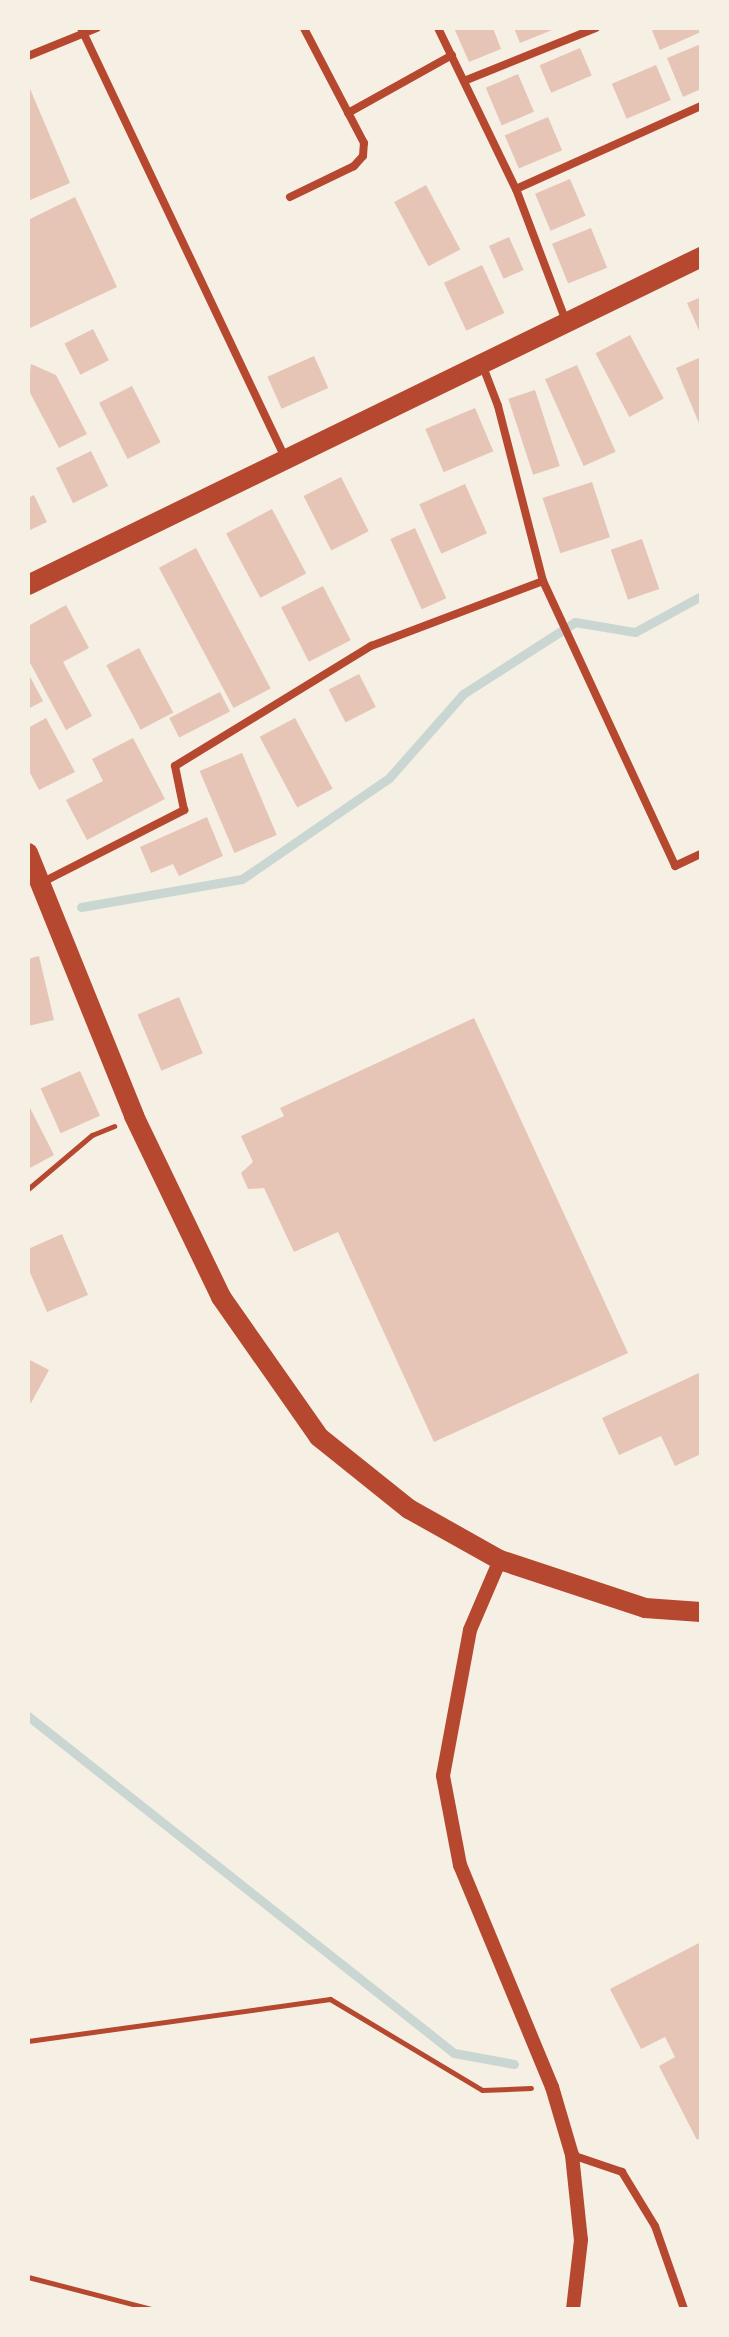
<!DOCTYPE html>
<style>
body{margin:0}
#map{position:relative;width:729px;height:2337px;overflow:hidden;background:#f6efe4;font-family:"Space Grotesk",sans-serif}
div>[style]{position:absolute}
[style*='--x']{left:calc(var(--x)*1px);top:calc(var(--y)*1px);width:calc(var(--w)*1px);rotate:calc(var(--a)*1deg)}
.stream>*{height:9px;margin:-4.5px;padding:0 4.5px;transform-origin:4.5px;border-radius:4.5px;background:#c9d6d2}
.building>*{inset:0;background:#e6c5b7;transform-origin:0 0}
.path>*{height:5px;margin:-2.5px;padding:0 2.5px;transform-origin:2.5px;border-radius:2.5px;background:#b5482f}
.minor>*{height:8px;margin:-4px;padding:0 4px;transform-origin:4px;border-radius:4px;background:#b5482f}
.tertiary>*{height:14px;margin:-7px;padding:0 7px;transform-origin:7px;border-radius:7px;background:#b5482f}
.primary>*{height:20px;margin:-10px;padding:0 10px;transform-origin:10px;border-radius:10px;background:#b5482f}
span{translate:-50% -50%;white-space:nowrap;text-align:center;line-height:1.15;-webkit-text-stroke:7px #f6efe4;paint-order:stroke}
.frame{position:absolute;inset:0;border:30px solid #f6efe4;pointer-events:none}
</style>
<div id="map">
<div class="stream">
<i style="--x:81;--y:907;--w:163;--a:-9.9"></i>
<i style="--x:242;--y:879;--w:178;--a:-34.5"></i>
<i style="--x:389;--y:778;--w:112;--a:-48.6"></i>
<i style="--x:463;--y:694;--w:133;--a:-32.7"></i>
<i style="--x:575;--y:622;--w:61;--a:9.5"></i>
<i style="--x:635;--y:632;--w:75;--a:-28.6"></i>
<i style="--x:28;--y:1716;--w:543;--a:38.35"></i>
<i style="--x:454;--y:2053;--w:61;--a:10.4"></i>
</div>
<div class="building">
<i style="clip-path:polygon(454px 28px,493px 28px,501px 49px,469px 62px)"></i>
<i style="clip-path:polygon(514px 28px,557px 28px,520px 43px)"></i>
<i style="clip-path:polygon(651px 28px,699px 28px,701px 32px,660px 50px)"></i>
<i style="clip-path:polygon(701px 44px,701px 89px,683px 97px,667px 58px)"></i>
<i style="left:580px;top:48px;width:30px;height:44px;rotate:67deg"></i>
<i style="left:656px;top:65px;width:38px;height:48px;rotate:67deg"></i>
<i style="left:518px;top:74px;width:41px;height:35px;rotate:67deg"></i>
<i style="clip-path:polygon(28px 84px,70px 183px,28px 201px)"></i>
<i style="left:548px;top:117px;width:36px;height:47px;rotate:67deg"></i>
<i style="left:570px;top:179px;width:40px;height:38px;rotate:67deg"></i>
<i style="left:426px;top:185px;width:73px;height:36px;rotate:62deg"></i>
<i style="clip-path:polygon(75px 197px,117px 287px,28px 329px,28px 220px)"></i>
<i style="left:591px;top:228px;width:43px;height:42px;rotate:68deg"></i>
<i style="left:509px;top:237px;width:36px;height:22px;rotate:66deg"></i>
<i style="left:482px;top:265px;width:53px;height:42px;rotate:65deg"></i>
<i style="clip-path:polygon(701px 297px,701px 335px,687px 303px)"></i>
<i style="left:93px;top:329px;width:35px;height:32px;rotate:63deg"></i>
<i style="left:630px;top:335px;width:72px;height:39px;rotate:62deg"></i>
<i style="left:314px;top:356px;width:35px;height:51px;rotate:66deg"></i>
<i style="clip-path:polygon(701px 357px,701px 428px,676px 368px)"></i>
<i style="clip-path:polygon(31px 364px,56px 375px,87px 434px,59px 448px,28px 389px)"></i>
<i style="left:577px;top:365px;width:95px;height:35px;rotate:66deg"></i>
<i style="left:132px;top:386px;width:63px;height:37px;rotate:63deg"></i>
<i style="left:535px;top:390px;width:80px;height:28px;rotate:72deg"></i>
<i style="left:475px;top:408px;width:47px;height:54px;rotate:67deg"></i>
<i style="left:91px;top:451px;width:39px;height:39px;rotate:64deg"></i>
<i style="left:341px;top:477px;width:61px;height:42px;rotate:63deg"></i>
<i style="left:592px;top:482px;width:58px;height:52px;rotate:72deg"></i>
<i style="left:465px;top:484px;width:54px;height:50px;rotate:66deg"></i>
<i style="clip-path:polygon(34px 495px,47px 522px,28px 531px,28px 498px)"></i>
<i style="left:272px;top:509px;width:73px;height:52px;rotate:62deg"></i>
<i style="left:415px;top:528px;width:77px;height:27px;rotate:66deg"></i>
<i style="left:642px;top:539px;width:53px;height:33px;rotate:71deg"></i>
<i style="left:196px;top:548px;width:159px;height:42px;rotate:62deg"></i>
<i style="left:323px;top:586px;width:61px;height:47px;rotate:63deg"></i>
<i style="clip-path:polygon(66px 605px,89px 648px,63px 662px,92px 716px,66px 730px,28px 659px,28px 626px)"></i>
<i style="left:139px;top:648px;width:73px;height:37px;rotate:62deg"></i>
<i style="clip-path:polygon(28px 673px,43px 701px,28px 709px)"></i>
<i style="left:359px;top:674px;width:37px;height:34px;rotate:63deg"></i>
<i style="left:220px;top:692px;width:22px;height:57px;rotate:63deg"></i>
<i style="clip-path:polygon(46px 718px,75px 772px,39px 790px,28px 769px,28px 728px)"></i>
<i style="left:295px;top:718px;width:80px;height:40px;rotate:62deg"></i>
<i style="clip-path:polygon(133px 738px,165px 799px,87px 840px,66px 800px,103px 781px,92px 759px)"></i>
<i style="left:242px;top:753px;width:89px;height:46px;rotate:67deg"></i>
<i style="clip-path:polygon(207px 817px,223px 856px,179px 876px,173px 864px,151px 873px,140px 847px)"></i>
<i style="clip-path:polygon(39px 956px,54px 1020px,28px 1026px,28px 959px)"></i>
<i style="left:179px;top:997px;width:61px;height:45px;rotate:67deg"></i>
<i style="clip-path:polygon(474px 1018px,628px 1353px,434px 1442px,338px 1232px,294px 1252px,264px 1188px,248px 1189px,241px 1173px,253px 1162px,241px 1136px,284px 1116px,280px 1108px)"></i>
<i style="left:80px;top:1071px;width:49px;height:43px;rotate:66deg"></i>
<i style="clip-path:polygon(28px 1104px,54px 1155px,28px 1169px)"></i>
<i style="clip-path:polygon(62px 1234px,88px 1295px,47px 1312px,28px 1268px,28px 1249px)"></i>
<i style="clip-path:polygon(28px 1359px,49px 1370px,31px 1403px,28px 1401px)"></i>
<i style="clip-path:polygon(701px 1372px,701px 1454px,675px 1466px,661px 1436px,619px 1455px,602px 1418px)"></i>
<i style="clip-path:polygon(701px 1942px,701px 2138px,697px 2140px,659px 2066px,675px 2057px,665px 2037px,641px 2049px,610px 1989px)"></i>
</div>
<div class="path">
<i style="--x:28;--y:1189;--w:84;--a:-40.2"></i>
<i style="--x:92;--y:1135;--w:24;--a:-22"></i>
<i style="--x:28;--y:2041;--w:305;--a:-7.9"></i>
<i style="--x:330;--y:1999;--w:177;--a:30.9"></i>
<i style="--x:482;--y:2090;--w:49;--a:-2.3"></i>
<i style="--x:28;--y:2277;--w:128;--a:14.5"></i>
</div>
<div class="minor">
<i style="--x:81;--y:28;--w:476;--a:64.6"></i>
<i style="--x:438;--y:28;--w:179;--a:64.2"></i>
<i style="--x:516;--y:189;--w:141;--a:69.3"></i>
<i style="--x:28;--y:56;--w:74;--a:-22.1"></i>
<i style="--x:464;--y:81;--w:142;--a:-21.9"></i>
<i style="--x:348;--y:113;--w:119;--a:-29.1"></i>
<i style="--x:516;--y:189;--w:203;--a:-24.2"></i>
<i style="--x:290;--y:197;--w:71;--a:-25.8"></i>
<i style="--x:354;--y:166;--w:13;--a:-48"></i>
<i style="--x:363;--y:156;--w:13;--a:-86"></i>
<i style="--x:364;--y:143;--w:130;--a:-117.6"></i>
<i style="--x:482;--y:364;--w:45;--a:69.1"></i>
<i style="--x:498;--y:406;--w:181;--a:75.6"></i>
<i style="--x:543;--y:581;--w:314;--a:65.1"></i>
<i style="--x:675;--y:866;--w:29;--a:-25"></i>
<i style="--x:41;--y:883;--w:161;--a:-27"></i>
<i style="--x:184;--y:810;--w:45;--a:-101.6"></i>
<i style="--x:175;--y:766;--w:230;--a:-31.5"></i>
<i style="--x:371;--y:646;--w:184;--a:-20.7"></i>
<i style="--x:572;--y:2155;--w:53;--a:18.8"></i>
<i style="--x:622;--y:2172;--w:63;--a:58.6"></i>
<i style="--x:655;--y:2226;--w:88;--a:70.7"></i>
</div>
<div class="tertiary">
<i style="--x:500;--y:1560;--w:76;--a:113.2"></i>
<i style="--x:470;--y:1630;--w:148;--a:100.5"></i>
<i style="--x:443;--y:1776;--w:91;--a:79.2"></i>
<i style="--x:460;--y:1865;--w:240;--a:67.5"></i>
<i style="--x:552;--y:2087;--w:71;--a:73.6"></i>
<i style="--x:572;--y:2155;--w:85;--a:84"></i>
<i style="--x:581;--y:2240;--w:69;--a:96.6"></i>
</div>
<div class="primary">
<i style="--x:28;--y:585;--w:749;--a:-25.98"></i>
<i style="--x:28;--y:853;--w:284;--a:68"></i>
<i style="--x:134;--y:1116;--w:201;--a:64.3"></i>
<i style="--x:221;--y:1297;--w:171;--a:55"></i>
<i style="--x:319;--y:1437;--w:115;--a:38.7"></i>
<i style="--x:409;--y:1509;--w:104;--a:29.3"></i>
<i style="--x:500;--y:1560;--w:153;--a:18.3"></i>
<i style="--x:645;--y:1608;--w:56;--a:4.1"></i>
</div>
<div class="frame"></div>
</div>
